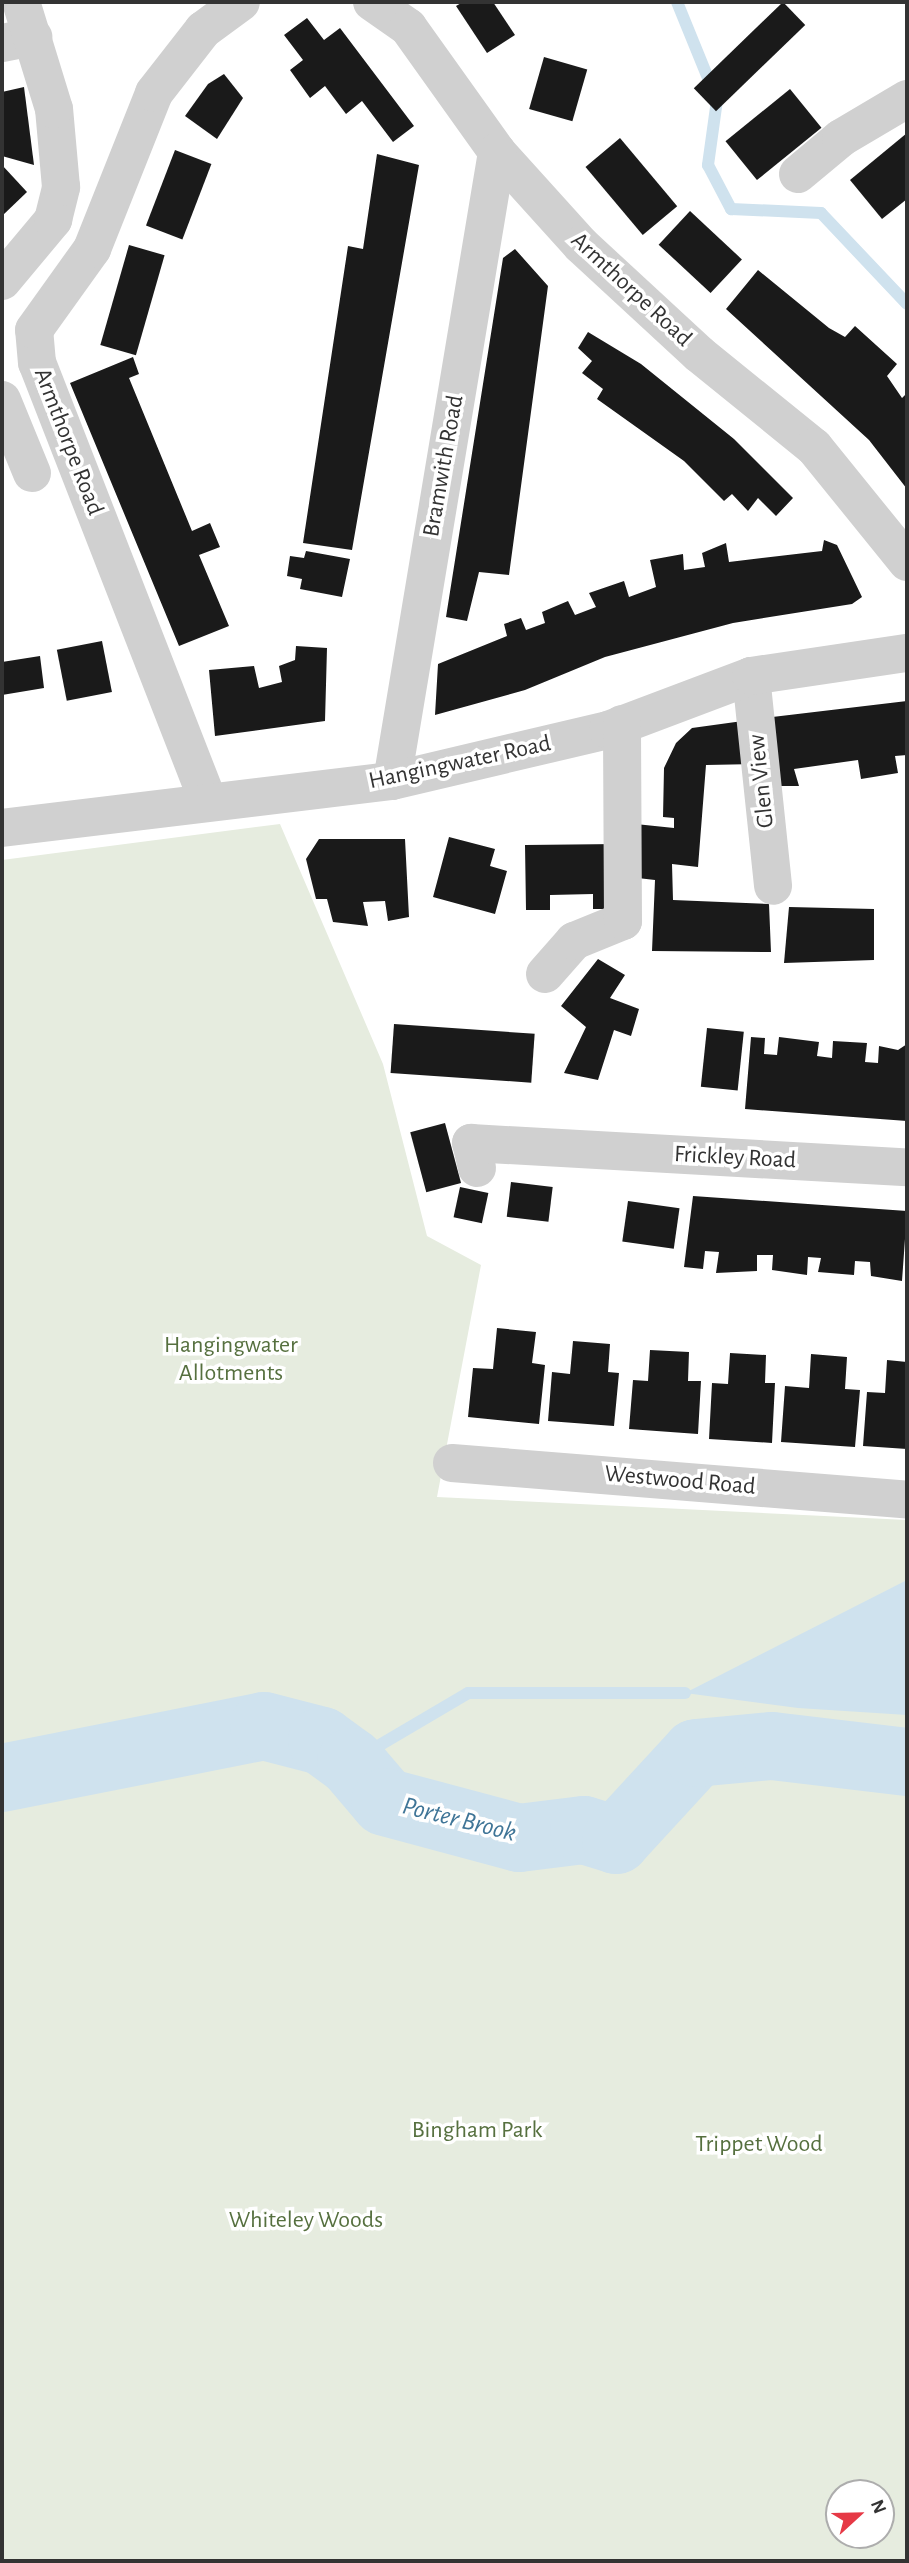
<!DOCTYPE html>
<style>
body{margin:0}
#map{position:relative;width:909px;height:2563px;overflow:hidden;background:#fff;font-family:"Alegreya Sans",sans-serif}
div>[style]{position:absolute}
[style*='--x']{left:calc(var(--x)*1px);top:calc(var(--y)*1px);width:calc(var(--w)*1px);rotate:calc(var(--a)*1deg)}
.green>*{inset:0;background:#e6ecdf}
.water>*{inset:0;background:#cfe2ee}
.stream>*{height:12px;margin:-6px;padding:0 6px;transform-origin:6px;border-radius:6px;background:#cfe2ee}
.river>*{height:68px;margin:-34px;padding:0 34px;transform-origin:34px;border-radius:34px;background:#cfe2ee}
.building>*{inset:0;background:#1a1a1a;transform-origin:0 0}
.minor>*{height:38px;margin:-19px;padding:0 19px;transform-origin:19px;border-radius:19px;background:#d0d0d0}
span{translate:-50% -50%;white-space:nowrap;text-align:center;line-height:1.15;-webkit-text-stroke:7px #fff;paint-order:stroke}
.street-label{font-size:24px;color:#333}
.park-label{font-size:24px;color:#56703f}
.water-label{font-size:26px;color:#3f7597;font-style:italic}
.frame{position:absolute;inset:0;border:4px solid #333;pointer-events:none}
.north{position:absolute;left:825px;top:2479px;width:70px;height:70px;box-sizing:border-box;background:#fff;border:2px solid #adadad;border-radius:50%;rotate:68deg;font-size:19px;font-weight:700;line-height:28px;text-align:center;color:#333}
.north::after{content:'';display:block;margin:auto;width:24px;height:32px;background:#e63946;clip-path:polygon(50% 0,100% 100%,50% 72%,0 100%)}
</style>
<div id="map">
<div class="green">
<i style="clip-path:polygon(evenodd,280px 824px,383px 1064px,427px 1236px,481px 1265px,437px 1497px,907px 1520px,907px 2561px,2px 2561px,2px 860px,280px 824px,839px 2493px,881px 2493px,881px 2535px,839px 2535px,839px 2493px)"></i>
</div>
<div class="water">
<i style="clip-path:polygon(907px 1580px,907px 1715px,798px 1708px,685px 1693px)"></i>
</div>
<div class="stream">
<i style="--x:677;--y:2;--w:106;--a:67.8"></i>
<i style="--x:717;--y:100;--w:66;--a:97.9"></i>
<i style="--x:708;--y:165;--w:50;--a:62.4"></i>
<i style="--x:731;--y:209;--w:90;--a:2.5"></i>
<i style="--x:821;--y:213;--w:125;--a:46.6"></i>
<i style="--x:351;--y:1762;--w:136;--a:-30.5"></i>
<i style="--x:468;--y:1693;--w:217;--a:0"></i>
</div>
<div class="river">
<i style="--x:2;--y:1778;--w:267;--a:-11.2"></i>
<i style="--x:264;--y:1726;--w:60;--a:14.5"></i>
<i style="--x:322;--y:1741;--w:36;--a:36"></i>
<i style="--x:351;--y:1762;--w:52;--a:49.6"></i>
<i style="--x:385;--y:1802;--w:139;--a:15"></i>
<i style="--x:519;--y:1838;--w:65;--a:-7"></i>
<i style="--x:584;--y:1830;--w:34;--a:17"></i>
<i style="--x:616;--y:1840;--w:118;--a:-47.4"></i>
<i style="--x:696;--y:1753;--w:76;--a:-5.3"></i>
<i style="--x:772;--y:1746;--w:136;--a:6.8"></i>
</div>
<div class="building">
<i style="clip-path:polygon(463px 2px,493px 2px,515px 35px,487px 53px,456px 6px)"></i>
<i style="left:783px;top:2px;width:32px;height:124px;rotate:46deg"></i>
<i style="clip-path:polygon(307px 18px,324px 40px,340px 28px,414px 126px,393px 142px,362px 101px,346px 114px,325px 86px,310px 98px,290px 70px,303px 60px,284px 35px)"></i>
<i style="left:544px;top:57px;width:45px;height:54px;rotate:16deg"></i>
<i style="clip-path:polygon(224px 74px,243px 98px,217px 139px,185px 116px,208px 84px)"></i>
<i style="clip-path:polygon(24px 87px,34px 165px,2px 156px,2px 92px)"></i>
<i style="left:790px;top:89px;width:50px;height:83px;rotate:51deg"></i>
<i style="clip-path:polygon(907px 133px,907px 199px,882px 219px,850px 180px)"></i>
<i style="left:620px;top:138px;width:89px;height:45px;rotate:50deg"></i>
<i style="left:175px;top:150px;width:39px;height:81px;rotate:21deg"></i>
<i style="clip-path:polygon(377px 154px,419px 165px,352px 550px,303px 543px,348px 246px,363px 249px)"></i>
<i style="clip-path:polygon(2px 165px,27px 192px,2px 216px)"></i>
<i style="left:690px;top:211px;width:71px;height:46px;rotate:43deg"></i>
<i style="left:129px;top:245px;width:37px;height:104px;rotate:16deg"></i>
<i style="clip-path:polygon(515px 249px,548px 286px,509px 575px,479px 572px,467px 621px,446px 617px,503px 258px)"></i>
<i style="clip-path:polygon(758px 270px,829px 328px,845px 337px,855px 326px,897px 364px,887px 376px,902px 398px,907px 393px,907px 489px,869px 440px,726px 309px)"></i>
<i style="clip-path:polygon(588px 332px,641px 364px,734px 439px,793px 498px,776px 516px,758px 498px,748px 511px,732px 494px,724px 501px,684px 461px,597px 399px,603px 389px,582px 373px,592px 361px,578px 348px)"></i>
<i style="clip-path:polygon(133px 357px,139px 374px,129px 378px,192px 531px,210px 523px,220px 547px,199px 555px,229px 626px,179px 646px,70px 383px)"></i>
<i style="clip-path:polygon(824px 540px,837px 545px,862px 597px,852px 604px,733px 623px,605px 657px,525px 690px,435px 715px,438px 664px,507px 636px,504px 624px,521px 618px,526px 630px,545px 623px,542px 612px,568px 601px,575px 615px,596px 607px,589px 593px,624px 581px,629px 597px,656px 587px,650px 560px,683px 554px,684px 570px,705px 567px,702px 553px,726px 543px,729px 562px,822px 551px)"></i>
<i style="clip-path:polygon(306px 551px,350px 559px,342px 597px,300px 589px,302px 579px,287px 576px,290px 556px,304px 558px)"></i>
<i style="left:102px;top:641px;width:52px;height:46px;rotate:79deg"></i>
<i style="clip-path:polygon(296px 646px,327px 648px,325px 721px,215px 736px,209px 670px,254px 666px,259px 688px,282px 682px,279px 666px,295px 660px)"></i>
<i style="clip-path:polygon(40px 656px,44px 688px,2px 695px,2px 662px)"></i>
<i style="clip-path:polygon(907px 701px,907px 755px,895px 756px,898px 773px,861px 779px,858px 760px,794px 769px,799px 786px,781px 786px,764px 718px)"></i>
<i style="clip-path:polygon(750px 720px,757px 764px,706px 765px,698px 867px,672px 864px,673px 900px,769px 904px,771px 952px,652px 951px,655px 880px,629px 877px,626px 823px,674px 828px,674px 818px,663px 817px,664px 768px,676px 743px,692px 728px)"></i>
<i style="clip-path:polygon(449px 837px,495px 849px,490px 866px,507px 871px,495px 914px,433px 897px)"></i>
<i style="clip-path:polygon(319px 839px,405px 839px,409px 917px,388px 921px,385px 901px,363px 902px,368px 926px,333px 922px,327px 899px,316px 899px,306px 859px)"></i>
<i style="clip-path:polygon(618px 844px,620px 909px,593px 909px,593px 894px,550px 895px,550px 910px,526px 910px,525px 845px)"></i>
<i style="clip-path:polygon(789px 907px,874px 909px,874px 960px,784px 963px)"></i>
<i style="clip-path:polygon(598px 959px,625px 975px,610px 998px,639px 1009px,631px 1036px,614px 1030px,598px 1080px,564px 1073px,586px 1027px,561px 1006px)"></i>
<i style="left:394px;top:1024px;width:141px;height:49px;rotate:4deg"></i>
<i style="left:707px;top:1028px;width:37px;height:59px;rotate:6deg"></i>
<i style="clip-path:polygon(751px 1037px,765px 1038px,764px 1054px,777px 1055px,779px 1037px,819px 1042px,817px 1056px,832px 1058px,833px 1041px,867px 1043px,865px 1062px,878px 1063px,879px 1046px,898px 1050px,907px 1044px,907px 1121px,745px 1109px)"></i>
<i style="left:445px;top:1123px;width:62px;height:36px;rotate:75deg"></i>
<i style="left:511px;top:1182px;width:42px;height:35px;rotate:7deg"></i>
<i style="left:460px;top:1187px;width:29px;height:31px;rotate:12deg"></i>
<i style="clip-path:polygon(693px 1196px,907px 1211px,902px 1281px,871px 1276px,870px 1262px,855px 1261px,854px 1275px,818px 1272px,821px 1258px,808px 1257px,807px 1275px,772px 1270px,773px 1255px,757px 1255px,757px 1271px,716px 1273px,719px 1252px,705px 1251px,703px 1269px,684px 1267px)"></i>
<i style="left:628px;top:1201px;width:52px;height:41px;rotate:8deg"></i>
<i style="clip-path:polygon(497px 1328px,536px 1332px,532px 1363px,545px 1365px,539px 1424px,468px 1417px,473px 1368px,493px 1369px)"></i>
<i style="clip-path:polygon(573px 1341px,610px 1344px,608px 1372px,619px 1373px,614px 1426px,548px 1421px,552px 1372px,570px 1374px)"></i>
<i style="clip-path:polygon(650px 1350px,689px 1352px,688px 1381px,701px 1381px,698px 1434px,629px 1429px,633px 1380px,648px 1381px)"></i>
<i style="clip-path:polygon(730px 1353px,766px 1355px,765px 1383px,775px 1383px,772px 1443px,709px 1439px,712px 1383px,728px 1384px)"></i>
<i style="clip-path:polygon(811px 1354px,847px 1357px,845px 1389px,860px 1390px,855px 1447px,781px 1442px,785px 1386px,809px 1388px)"></i>
<i style="clip-path:polygon(887px 1360px,907px 1362px,907px 1449px,863px 1446px,867px 1392px,885px 1393px)"></i>
</div>
<div class="minor">
<i style="--x:372;--y:2;--w:44;--a:34.8"></i>
<i style="--x:408;--y:27;--w:153;--a:54.5"></i>
<i style="--x:497;--y:152;--w:125;--a:47.9"></i>
<i style="--x:581;--y:245;--w:161;--a:42.7"></i>
<i style="--x:699;--y:354;--w:148;--a:39"></i>
<i style="--x:814;--y:447;--w:148;--a:51"></i>
<i style="--x:2;--y:43;--w:32;--a:-11"></i>
<i style="--x:798;--y:174;--w:56;--a:-39.9"></i>
<i style="--x:841;--y:138;--w:77;--a:-30.6"></i>
<i style="--x:2;--y:281;--w:80;--a:-50.1"></i>
<i style="--x:53;--y:220;--w:34;--a:-76"></i>
<i style="--x:61;--y:187;--w:78;--a:-95.1"></i>
<i style="--x:54;--y:109;--w:112;--a:-107.1"></i>
<i style="--x:2;--y:400;--w:79;--a:67.7"></i>
<i style="--x:751;--y:676;--w:211;--a:84"></i>
<i style="--x:392;--y:781;--w:638;--a:-80.52"></i>
<i style="--x:208;--y:801;--w:470;--a:-111.3"></i>
<i style="--x:37;--y:363;--w:33;--a:-95"></i>
<i style="--x:34;--y:330;--w:100;--a:-54.4"></i>
<i style="--x:92;--y:249;--w:168;--a:-68.3"></i>
<i style="--x:154;--y:93;--w:80;--a:-52.1"></i>
<i style="--x:203;--y:30;--w:47;--a:-36.4"></i>
<i style="--x:2;--y:828;--w:393;--a:-6.9"></i>
<i style="--x:392;--y:781;--w:222;--a:-13.3"></i>
<i style="--x:608;--y:730;--w:153;--a:-20.7"></i>
<i style="--x:751;--y:676;--w:158;--a:-8.4"></i>
<i style="--x:545;--y:974;--w:44;--a:-48.7"></i>
<i style="--x:574;--y:941;--w:53;--a:-22.2"></i>
<i style="--x:623;--y:921;--w:197;--a:-90.3"></i>
<i style="--x:477;--y:1168;--w:26;--a:-103"></i>
<i style="--x:471;--y:1143;--w:437;--a:3.2"></i>
<i style="--x:452;--y:1463;--w:457;--a:4.6"></i>
</div>
<div class="street-label">
<span style="left:631px;top:290px;rotate:43deg">Armthorpe Road</span>
<span style="left:68px;top:442px;rotate:69deg">Armthorpe Road</span>
<span style="left:444px;top:466px;rotate:-80deg">Bramwith Road</span>
<span style="left:460px;top:763px;rotate:-12deg">Hangingwater Road</span>
<span style="left:762px;top:781px;rotate:-96deg">Glen View</span>
<span style="left:735px;top:1158px;rotate:3deg">Frickley Road</span>
<span style="left:680px;top:1481px;rotate:5deg">Westwood Road</span>
</div>
<div class="park-label">
<span style="left:231px;top:1360px">Hangingwater<br>Allotments</span>
<span style="left:477px;top:2131px">Bingham Park</span>
<span style="left:759px;top:2145px">Trippet Wood</span>
<span style="left:306px;top:2221px">Whiteley Woods</span>
</div>
<div class="water-label">
<span style="left:459px;top:1820px;rotate:14deg">Porter Brook</span>
</div>
<div class="frame"></div>
<div class="north">N</div>
</div>
